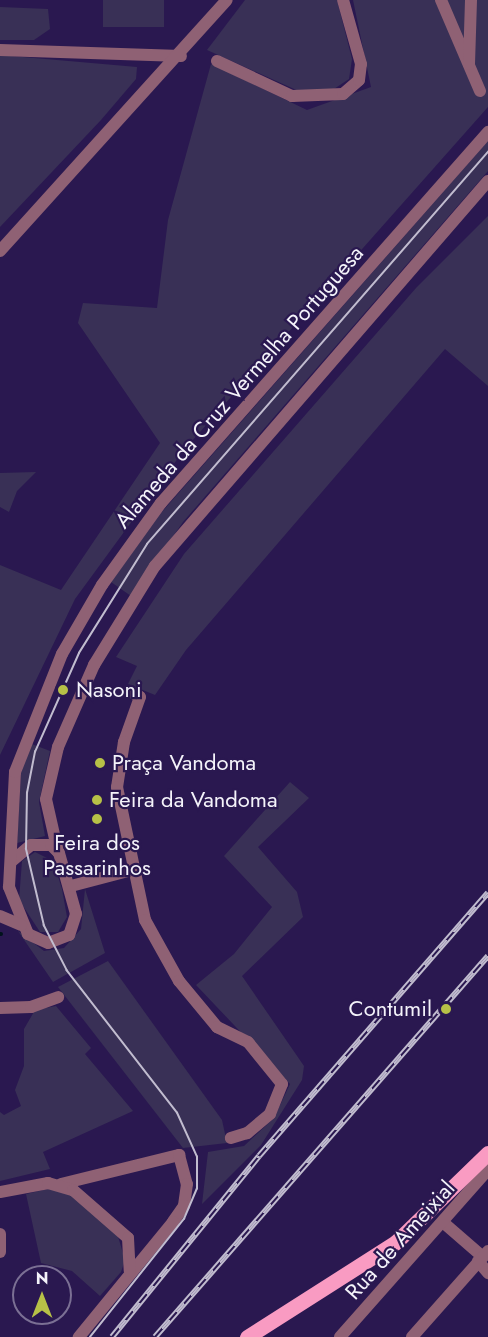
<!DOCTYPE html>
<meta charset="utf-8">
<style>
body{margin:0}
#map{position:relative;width:488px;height:1337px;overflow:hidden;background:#2a1850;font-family:Jost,sans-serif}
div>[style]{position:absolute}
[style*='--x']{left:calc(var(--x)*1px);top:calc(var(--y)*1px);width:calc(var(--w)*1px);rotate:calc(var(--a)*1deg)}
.green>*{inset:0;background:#393056;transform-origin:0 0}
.stream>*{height:4px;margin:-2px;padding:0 2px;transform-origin:2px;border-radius:2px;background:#01121c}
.minor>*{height:12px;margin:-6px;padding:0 6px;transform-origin:6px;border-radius:6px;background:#8f6174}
.major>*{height:15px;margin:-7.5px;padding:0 7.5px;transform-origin:7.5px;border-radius:7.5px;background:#f99bc2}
.tram>*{height:1.5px;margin:-0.75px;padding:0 0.75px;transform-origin:0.75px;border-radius:0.75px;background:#c1bccf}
.rail>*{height:6px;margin-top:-3px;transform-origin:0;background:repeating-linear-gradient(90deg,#2a1850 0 11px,#c1bccf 0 22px);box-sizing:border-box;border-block:2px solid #c1bccf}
.dots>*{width:16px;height:16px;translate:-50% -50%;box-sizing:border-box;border:3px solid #2a1850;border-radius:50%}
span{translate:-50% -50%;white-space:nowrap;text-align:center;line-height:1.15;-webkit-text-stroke:4.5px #2a1850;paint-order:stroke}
.street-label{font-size:22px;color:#f4f3fa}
.poi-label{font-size:22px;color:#f4f3fa}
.left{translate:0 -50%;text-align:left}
.right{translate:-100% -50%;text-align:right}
.north{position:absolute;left:12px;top:1265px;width:60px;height:60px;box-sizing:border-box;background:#2a1850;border:2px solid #7b7094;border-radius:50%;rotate:0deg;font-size:16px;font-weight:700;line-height:24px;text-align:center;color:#f4f3fa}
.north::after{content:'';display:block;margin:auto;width:21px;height:27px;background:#b7c147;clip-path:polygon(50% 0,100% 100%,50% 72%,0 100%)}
</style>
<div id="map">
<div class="green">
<i style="left:103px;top:0;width:61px;height:27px"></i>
<i style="clip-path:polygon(245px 0,337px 0,352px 59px,349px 79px,331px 91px,303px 93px,207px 50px)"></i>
<i style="clip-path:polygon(353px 0,488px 0,488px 107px,184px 450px,75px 599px,0 755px,0 565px,61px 590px,160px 443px,78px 323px,83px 303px,157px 308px,168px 220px,211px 64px,307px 110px,371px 87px)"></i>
<i style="clip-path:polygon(0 7px,48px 9px,50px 29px,34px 40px,0 40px)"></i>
<i style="clip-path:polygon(0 55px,137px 67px,136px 79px,101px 120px,0 227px)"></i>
<i style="clip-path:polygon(488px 141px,488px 171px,183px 522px,131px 596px,111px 582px,161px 513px)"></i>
<i style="clip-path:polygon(488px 216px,488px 386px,445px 349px,186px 650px,155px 695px,128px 684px,137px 666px,116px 657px,184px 554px,416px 288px)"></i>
<i style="clip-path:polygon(36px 472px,17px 491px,9px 512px,0 507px,0 473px)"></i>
<i style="clip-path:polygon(29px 743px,50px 751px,39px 802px,45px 836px,17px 843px,21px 773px)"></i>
<i style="clip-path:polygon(290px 782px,309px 798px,258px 847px,297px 892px,303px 917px,242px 976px,304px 1066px,302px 1080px,261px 1145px,202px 1204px,208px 1152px,244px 1146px,274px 1118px,290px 1084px,196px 985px,234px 954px,272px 907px,224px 856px)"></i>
<i style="clip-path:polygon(35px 852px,53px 861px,62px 889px,67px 917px,58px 932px,40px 932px,19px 900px,22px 861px)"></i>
<i style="clip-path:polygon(85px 889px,105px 953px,53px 982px,18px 931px,44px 951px,64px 948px,81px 929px)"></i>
<i style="clip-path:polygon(108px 961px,222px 1120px,227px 1143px,183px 1148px,58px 987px)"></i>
<i style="clip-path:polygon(56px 1006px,91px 1048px,85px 1054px,133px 1111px,43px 1152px,50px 1169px,0 1181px,0 1112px,4px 1115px,21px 1106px,15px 1090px,24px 1066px,24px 1029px,35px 1010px)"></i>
<i style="clip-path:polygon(52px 1188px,67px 1192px,117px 1233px,125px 1260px,121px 1272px,100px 1296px,72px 1271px,41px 1263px,26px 1194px)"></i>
</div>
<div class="stream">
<i style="--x:0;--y:934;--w:1;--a:0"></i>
</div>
<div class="minor">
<i style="--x:441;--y:0;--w:99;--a:66.8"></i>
<i style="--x:0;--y:50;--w:181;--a:1.9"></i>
<i style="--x:217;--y:61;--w:83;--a:25"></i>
<i style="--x:292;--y:96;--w:51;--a:-2.2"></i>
<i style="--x:343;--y:94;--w:21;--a:-41"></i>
<i style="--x:359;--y:80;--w:16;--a:-83"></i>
<i style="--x:361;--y:64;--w:66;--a:-105.7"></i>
<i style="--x:469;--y:64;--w:64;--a:-88.2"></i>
<i style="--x:0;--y:251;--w:338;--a:-47.9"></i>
<i style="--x:131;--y:692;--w:10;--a:29"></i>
<i style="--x:140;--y:697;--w:48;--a:109.6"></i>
<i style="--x:124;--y:742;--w:46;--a:98.8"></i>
<i style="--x:117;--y:787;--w:136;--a:78.1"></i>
<i style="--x:145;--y:920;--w:70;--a:60.9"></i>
<i style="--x:179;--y:981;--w:60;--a:50.4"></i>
<i style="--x:217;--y:1027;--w:34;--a:26"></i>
<i style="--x:248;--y:1042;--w:54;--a:51"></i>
<i style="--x:282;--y:1084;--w:32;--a:112"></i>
<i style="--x:270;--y:1114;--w:30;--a:140"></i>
<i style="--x:247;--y:1133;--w:17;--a:163"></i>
<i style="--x:58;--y:852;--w:54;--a:-102.8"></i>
<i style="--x:46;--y:799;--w:53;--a:-77"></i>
<i style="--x:58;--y:747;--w:90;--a:-66.3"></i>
<i style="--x:94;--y:665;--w:116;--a:-58.4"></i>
<i style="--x:155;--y:566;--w:509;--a:-49.14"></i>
<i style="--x:12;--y:861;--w:25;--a:-40"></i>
<i style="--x:31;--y:845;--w:20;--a:0"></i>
<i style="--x:51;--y:845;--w:11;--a:45"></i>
<i style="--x:59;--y:853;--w:63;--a:74.4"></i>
<i style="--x:76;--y:914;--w:22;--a:108"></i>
<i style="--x:69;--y:935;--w:22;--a:159"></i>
<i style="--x:48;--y:943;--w:22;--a:-156"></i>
<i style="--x:28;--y:934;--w:51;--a:-112"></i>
<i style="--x:9;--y:887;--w:115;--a:-87"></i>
<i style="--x:15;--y:772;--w:127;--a:-68.3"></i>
<i style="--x:62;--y:654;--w:80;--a:-59.9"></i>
<i style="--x:102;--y:585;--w:101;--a:-54.3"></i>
<i style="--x:161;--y:503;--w:495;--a:-48.6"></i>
<i style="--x:71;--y:886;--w:63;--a:-14.7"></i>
<i style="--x:0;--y:916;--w:23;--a:23"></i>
<i style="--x:0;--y:1008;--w:31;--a:-2"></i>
<i style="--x:31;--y:1007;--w:29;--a:-20"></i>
<i style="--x:61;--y:1184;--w:122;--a:-13.8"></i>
<i style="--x:179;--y:1155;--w:30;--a:75"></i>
<i style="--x:187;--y:1184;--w:22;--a:98"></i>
<i style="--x:184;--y:1206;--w:19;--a:125"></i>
<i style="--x:173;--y:1222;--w:149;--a:129.3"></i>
<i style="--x:0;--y:1192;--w:49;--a:-10.6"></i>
<i style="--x:48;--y:1183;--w:26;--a:16"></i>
<i style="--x:73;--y:1190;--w:73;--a:41.1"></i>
<i style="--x:128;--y:1238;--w:33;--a:87"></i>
<i style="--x:445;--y:1224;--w:50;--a:41"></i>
<i style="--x:0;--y:1234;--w:18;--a:90"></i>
<i style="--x:478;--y:1261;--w:16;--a:50"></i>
<i style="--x:340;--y:1337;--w:223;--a:-48.5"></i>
<i style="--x:412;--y:1337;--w:115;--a:-48.5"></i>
</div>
<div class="major">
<i style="--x:247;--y:1337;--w:177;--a:-32.5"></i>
<i style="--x:396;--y:1242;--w:128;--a:-44.1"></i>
</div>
<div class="tram">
<i style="--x:90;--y:1337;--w:151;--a:-51.5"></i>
<i style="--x:184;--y:1219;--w:33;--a:-67"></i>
<i style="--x:197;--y:1189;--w:32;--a:-90"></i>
<i style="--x:197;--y:1157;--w:48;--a:-114.4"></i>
<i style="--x:177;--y:1113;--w:180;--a:-127.8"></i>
<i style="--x:67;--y:971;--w:51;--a:-117.1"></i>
<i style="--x:44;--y:926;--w:79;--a:-103.2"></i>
<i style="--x:26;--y:849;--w:56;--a:-89"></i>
<i style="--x:27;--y:793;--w:42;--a:-79"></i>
<i style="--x:35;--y:752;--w:108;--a:-66"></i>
<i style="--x:79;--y:653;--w:128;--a:-58"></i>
<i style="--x:147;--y:544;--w:520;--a:-48.98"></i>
</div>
<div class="rail">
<i style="--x:112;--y:1337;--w:233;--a:-50.9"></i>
<i style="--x:259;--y:1156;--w:349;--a:-49"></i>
<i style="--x:155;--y:1337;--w:506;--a:-48.85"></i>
</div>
<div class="dots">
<i style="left:63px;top:690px;background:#b7c147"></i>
<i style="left:100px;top:763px;background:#b7c147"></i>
<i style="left:97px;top:800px;background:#b7c147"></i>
<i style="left:97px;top:819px;background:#b7c147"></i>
<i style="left:446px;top:1009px;background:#b7c147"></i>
</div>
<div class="street-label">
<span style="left:239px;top:387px;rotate:-49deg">Alameda da Cruz Vermelha Portuguesa</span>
<span style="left:400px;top:1240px;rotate:-48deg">Rua de Ameixial</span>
</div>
<div class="poi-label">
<span class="left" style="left:76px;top:690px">Nasoni</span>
<span class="left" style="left:112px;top:763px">Praça Vandoma</span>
<span class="left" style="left:109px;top:800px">Feira da Vandoma</span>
<span style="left:97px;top:855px">Feira dos<br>Passarinhos</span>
<span class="right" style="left:432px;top:1009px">Contumil</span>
</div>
<div class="north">N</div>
</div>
